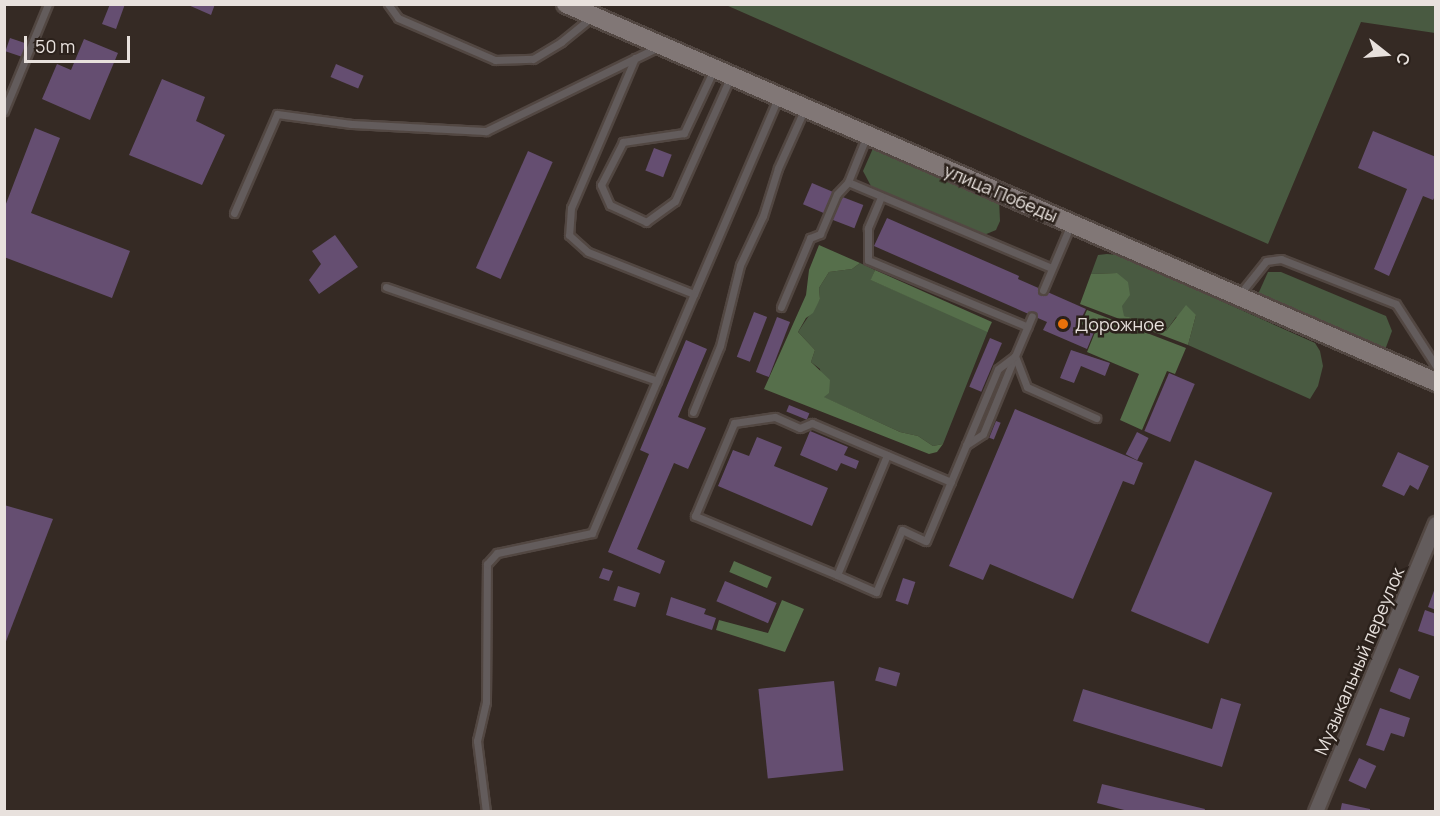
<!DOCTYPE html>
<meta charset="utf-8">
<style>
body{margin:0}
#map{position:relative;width:1440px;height:816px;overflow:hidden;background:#352a24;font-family:Manrope,sans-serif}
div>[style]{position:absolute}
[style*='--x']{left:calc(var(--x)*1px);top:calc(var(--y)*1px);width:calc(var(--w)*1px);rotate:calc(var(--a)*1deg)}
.green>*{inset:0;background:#495a41}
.forest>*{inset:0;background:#566f4b;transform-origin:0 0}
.building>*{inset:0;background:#654e71;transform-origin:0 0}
.roads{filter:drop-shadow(2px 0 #524742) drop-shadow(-2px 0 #524742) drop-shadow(0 2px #524742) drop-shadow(0 -2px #524742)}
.lane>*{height:7px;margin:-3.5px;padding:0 3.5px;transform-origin:3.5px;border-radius:3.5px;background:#635c5c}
.street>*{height:14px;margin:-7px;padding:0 7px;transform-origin:7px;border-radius:7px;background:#635c5c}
.secondary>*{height:18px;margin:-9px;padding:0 9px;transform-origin:9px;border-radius:9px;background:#817776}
.dots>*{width:16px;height:16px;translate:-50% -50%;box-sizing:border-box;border:3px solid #2b211b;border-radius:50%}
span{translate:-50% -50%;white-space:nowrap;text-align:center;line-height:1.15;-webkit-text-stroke:5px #2b211b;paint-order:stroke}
.street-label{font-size:18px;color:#e8e1dd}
.poi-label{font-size:18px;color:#e8e1dd}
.left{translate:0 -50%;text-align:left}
.frame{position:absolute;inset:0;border:6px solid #e8e1dd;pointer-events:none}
.north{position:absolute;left:1356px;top:24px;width:60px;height:60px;-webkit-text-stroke:4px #2b211b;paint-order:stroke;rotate:107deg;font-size:16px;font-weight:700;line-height:24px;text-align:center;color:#e8e1dd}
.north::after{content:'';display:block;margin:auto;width:21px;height:27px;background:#e8e1dd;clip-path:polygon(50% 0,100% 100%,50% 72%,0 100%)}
.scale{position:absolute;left:24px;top:36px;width:106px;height:27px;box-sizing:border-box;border:3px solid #e8e1dd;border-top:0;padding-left:8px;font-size:18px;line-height:21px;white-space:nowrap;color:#e8e1dd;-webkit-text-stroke:4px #2b211b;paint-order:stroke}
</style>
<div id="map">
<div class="green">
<i style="clip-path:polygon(1435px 4px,1435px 33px,1361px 22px,1268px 244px,726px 5px)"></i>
<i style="clip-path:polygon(874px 146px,999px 199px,1000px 221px,996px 230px,984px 235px,872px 188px,863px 171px)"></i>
<i style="clip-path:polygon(1107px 254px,1118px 255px,1315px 343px,1320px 351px,1323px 366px,1318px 386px,1310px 399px,1188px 345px,1196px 315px,1176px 317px,1166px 331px,1157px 323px,1123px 316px,1117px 273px,1091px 274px,1098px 255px)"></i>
<i style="clip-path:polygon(860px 263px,875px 270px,871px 280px,988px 331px,943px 444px,933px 446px,918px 436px,900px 432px,823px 397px,820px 369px,811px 362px,815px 350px,798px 332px,820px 299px,819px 288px,829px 272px,852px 269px)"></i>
<i style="clip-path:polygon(1268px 272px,1281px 272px,1386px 316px,1392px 331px,1382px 358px,1256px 312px,1259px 292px)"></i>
</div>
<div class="forest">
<i style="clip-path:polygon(819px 245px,860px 263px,852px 269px,829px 272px,819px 288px,820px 299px,813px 313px,806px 318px,798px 332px,815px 350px,811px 362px,830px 380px,829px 393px,824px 397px,900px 432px,918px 436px,933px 446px,943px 444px,937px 452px,929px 454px,764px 389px,806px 295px,809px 270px)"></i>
<i style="left:875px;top:270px;width:128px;height:11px;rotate:24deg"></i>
<i style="clip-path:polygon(1117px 273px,1128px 282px,1130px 295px,1122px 306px,1124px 316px,1157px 323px,1166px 331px,1186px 305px,1196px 315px,1188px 345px,1080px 304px,1091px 274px)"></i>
<i style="clip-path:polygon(1087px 310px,1186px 348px,1175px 374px,1167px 371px,1142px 430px,1120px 420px,1139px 374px,1087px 352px,1096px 330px,1081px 324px)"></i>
<i style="left:734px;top:561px;width:41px;height:12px;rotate:23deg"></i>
<i style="clip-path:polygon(782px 600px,804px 609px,785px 652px,716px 630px,719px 620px,768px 633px)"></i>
</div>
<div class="building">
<i style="clip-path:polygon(110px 4px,125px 4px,116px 29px,102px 24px)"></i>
<i style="clip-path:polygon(186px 4px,215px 4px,211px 15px)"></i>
<i style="left:10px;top:38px;width:18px;height:14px;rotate:19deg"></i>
<i style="clip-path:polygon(84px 39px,118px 53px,90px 120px,42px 99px,57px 64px,71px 70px)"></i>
<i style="left:336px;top:64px;width:30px;height:14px;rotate:23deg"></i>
<i style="clip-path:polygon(162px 79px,205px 97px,196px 121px,225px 135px,202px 185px,129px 155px)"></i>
<i style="clip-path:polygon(35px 128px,60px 138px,31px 213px,130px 251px,112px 298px,4px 257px,4px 209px)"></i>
<i style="clip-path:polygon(1373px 131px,1436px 157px,1436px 194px,1433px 200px,1423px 196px,1389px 276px,1374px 269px,1407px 189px,1358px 168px)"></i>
<i style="left:654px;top:148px;width:19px;height:24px;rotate:21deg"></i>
<i style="left:528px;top:151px;width:27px;height:128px;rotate:24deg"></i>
<i style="left:812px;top:183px;width:23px;height:23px;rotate:23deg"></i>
<i style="left:840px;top:196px;width:25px;height:25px;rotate:21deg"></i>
<i style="clip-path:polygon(887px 218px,1019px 276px,1018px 279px,1086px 309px,1078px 325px,1094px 332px,1087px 349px,1043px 330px,1047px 322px,874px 246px)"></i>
<i style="clip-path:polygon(335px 235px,358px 267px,319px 294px,309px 280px,321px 264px,312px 251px)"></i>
<i style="left:754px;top:312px;width:14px;height:48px;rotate:21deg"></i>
<i style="left:777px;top:317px;width:14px;height:59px;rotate:21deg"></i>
<i style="left:990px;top:338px;width:13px;height:53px;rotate:23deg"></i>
<i style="clip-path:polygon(686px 340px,707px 349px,678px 417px,706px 428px,688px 469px,674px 463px,637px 549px,665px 561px,660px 574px,608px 552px,649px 454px,640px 450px)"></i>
<i style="clip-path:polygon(1071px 350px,1110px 363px,1105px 376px,1081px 366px,1074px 383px,1060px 378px)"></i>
<i style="left:1169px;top:373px;width:28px;height:63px;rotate:23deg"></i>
<i style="left:789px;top:405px;width:22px;height:7px;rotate:22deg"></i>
<i style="clip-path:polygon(1015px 409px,1143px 463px,1134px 485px,1123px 481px,1073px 599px,990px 564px,983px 580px,949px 566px)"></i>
<i style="left:996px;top:421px;width:5px;height:18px;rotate:22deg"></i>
<i style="clip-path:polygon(810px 431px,848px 447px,844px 455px,859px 461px,856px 469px,841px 463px,837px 471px,800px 455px)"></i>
<i style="left:1137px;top:432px;width:13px;height:25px;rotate:27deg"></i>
<i style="clip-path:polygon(757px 437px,782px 447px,774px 466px,828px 488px,812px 526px,718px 486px,733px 450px,749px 456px)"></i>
<i style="clip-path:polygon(1398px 452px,1429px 466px,1418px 490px,1410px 485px,1404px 496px,1382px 486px)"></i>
<i style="left:1195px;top:460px;width:84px;height:164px;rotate:23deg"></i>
<i style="clip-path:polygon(4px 505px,53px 519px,5px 644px,4px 644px)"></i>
<i style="clip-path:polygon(603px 568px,613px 571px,609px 581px,599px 578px)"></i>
<i style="left:903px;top:578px;width:13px;height:24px;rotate:18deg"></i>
<i style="left:725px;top:581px;width:56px;height:22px;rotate:23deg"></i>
<i style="left:618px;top:586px;width:23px;height:15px;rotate:18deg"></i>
<i style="clip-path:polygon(1435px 588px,1436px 588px,1436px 610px,1428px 607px)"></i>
<i style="clip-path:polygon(671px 597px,706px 609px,704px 614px,716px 618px,712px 630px,666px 615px)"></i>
<i style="clip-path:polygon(1425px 610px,1436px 614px,1436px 637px,1418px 631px)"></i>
<i style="left:879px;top:667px;width:22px;height:14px;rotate:16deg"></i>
<i style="left:1399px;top:668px;width:22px;height:25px;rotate:22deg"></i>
<i style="left:834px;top:681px;width:90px;height:76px;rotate:84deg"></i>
<i style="clip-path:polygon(1083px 689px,1212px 729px,1221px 698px,1241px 704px,1222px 767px,1073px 721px)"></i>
<i style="clip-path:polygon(1380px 708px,1410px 718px,1404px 737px,1391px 733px,1384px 751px,1366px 745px)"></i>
<i style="left:1359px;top:758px;width:19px;height:25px;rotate:25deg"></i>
<i style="clip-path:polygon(1102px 784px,1205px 809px,1204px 812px,1132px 812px,1097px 803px)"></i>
<i style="clip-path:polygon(1342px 803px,1370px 809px,1370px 812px,1340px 812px)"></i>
</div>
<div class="roads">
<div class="lane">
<i style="--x:388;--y:4;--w:17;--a:54"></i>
<i style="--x:398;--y:18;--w:106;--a:23.4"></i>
<i style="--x:495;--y:60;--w:38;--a:-2"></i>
<i style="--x:533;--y:59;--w:33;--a:-31"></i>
<i style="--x:561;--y:42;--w:38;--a:-39"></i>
<i style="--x:635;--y:58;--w:163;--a:113.1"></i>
<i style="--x:571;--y:208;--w:27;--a:94"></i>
<i style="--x:569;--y:235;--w:25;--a:42"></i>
<i style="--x:588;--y:252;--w:114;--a:21.6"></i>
<i style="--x:694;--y:294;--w:213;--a:-66.8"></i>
<i style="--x:714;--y:69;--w:71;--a:115.1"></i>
<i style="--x:684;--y:133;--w:62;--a:171.6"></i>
<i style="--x:623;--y:142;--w:48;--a:117.1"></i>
<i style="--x:601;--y:185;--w:22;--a:66"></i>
<i style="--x:610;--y:205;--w:40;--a:25"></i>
<i style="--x:646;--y:222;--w:36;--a:-36"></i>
<i style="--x:675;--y:201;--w:137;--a:-65.9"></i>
<i style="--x:4;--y:111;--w:116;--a:-67.6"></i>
<i style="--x:867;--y:135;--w:51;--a:112"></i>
<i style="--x:848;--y:182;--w:221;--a:22.9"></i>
<i style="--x:881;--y:197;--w:34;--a:113"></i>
<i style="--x:868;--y:228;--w:32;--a:90"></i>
<i style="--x:868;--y:260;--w:173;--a:22.7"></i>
<i style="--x:234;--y:213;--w:108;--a:-66.5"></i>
<i style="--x:277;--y:114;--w:75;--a:7.7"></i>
<i style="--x:351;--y:124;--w:135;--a:3"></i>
<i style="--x:486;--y:131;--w:191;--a:-26"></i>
<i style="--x:386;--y:287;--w:287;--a:19.1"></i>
<i style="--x:1043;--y:290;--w:72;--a:-67"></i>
<i style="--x:1239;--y:295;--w:43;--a:-51.5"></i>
<i style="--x:1266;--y:261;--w:15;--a:-8"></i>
<i style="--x:1281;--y:259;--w:123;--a:21.4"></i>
<i style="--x:1396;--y:304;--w:74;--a:57.2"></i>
<i style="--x:781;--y:307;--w:75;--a:-67.2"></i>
<i style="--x:810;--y:238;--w:11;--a:-22"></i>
<i style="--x:820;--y:234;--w:43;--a:-67"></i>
<i style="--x:837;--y:194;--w:16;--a:-47"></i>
<i style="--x:693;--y:412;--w:71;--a:-67.8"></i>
<i style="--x:720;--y:346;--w:83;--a:-76.1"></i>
<i style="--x:740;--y:265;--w:54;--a:-64.9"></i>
<i style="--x:763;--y:216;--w:50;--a:-72.6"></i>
<i style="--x:778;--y:168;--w:66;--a:-65.8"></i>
<i style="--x:966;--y:445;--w:20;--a:-33"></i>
<i style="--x:983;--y:434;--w:84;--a:-67.7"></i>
<i style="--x:1015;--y:356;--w:33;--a:69"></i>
<i style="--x:1027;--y:387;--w:76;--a:24.2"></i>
<i style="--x:887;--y:455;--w:130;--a:112.6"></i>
<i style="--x:837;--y:575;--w:43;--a:23.6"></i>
<i style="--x:876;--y:592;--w:67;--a:-67.2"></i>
<i style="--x:902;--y:530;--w:26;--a:25"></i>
<i style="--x:926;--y:541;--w:186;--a:-67.3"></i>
<i style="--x:998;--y:369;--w:21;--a:-37"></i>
<i style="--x:1015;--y:356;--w:43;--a:-67"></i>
<i style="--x:837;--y:575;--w:154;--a:-157.4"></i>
<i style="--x:695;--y:516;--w:101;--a:-67.2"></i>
<i style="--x:734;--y:423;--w:41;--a:-8.3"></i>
<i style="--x:775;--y:417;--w:27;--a:24"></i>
<i style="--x:800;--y:428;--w:13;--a:-23"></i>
<i style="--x:812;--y:423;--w:151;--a:23"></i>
<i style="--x:486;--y:812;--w:72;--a:-97.2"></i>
<i style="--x:477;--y:741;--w:40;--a:-77"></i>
<i style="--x:486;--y:702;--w:138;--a:-89.6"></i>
<i style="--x:487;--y:564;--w:15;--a:-48"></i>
<i style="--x:497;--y:553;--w:97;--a:-11.9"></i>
<i style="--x:592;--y:533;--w:260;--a:-66.9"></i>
</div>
<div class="street">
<i style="--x:1316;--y:812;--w:312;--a:-67.4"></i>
</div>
<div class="secondary">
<i style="--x:566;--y:4;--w:949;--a:23.48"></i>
</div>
</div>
<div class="dots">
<i style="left:1063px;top:324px;background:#e8710a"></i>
</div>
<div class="street-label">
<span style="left:1001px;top:193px;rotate:23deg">улица Победы</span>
<span style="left:1359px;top:661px;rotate:-67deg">Музыкальный переулок</span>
</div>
<div class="poi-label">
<span class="left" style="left:1075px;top:324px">Дорожное</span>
</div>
<div class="frame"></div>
<div class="north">С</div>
<div class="scale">50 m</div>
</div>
